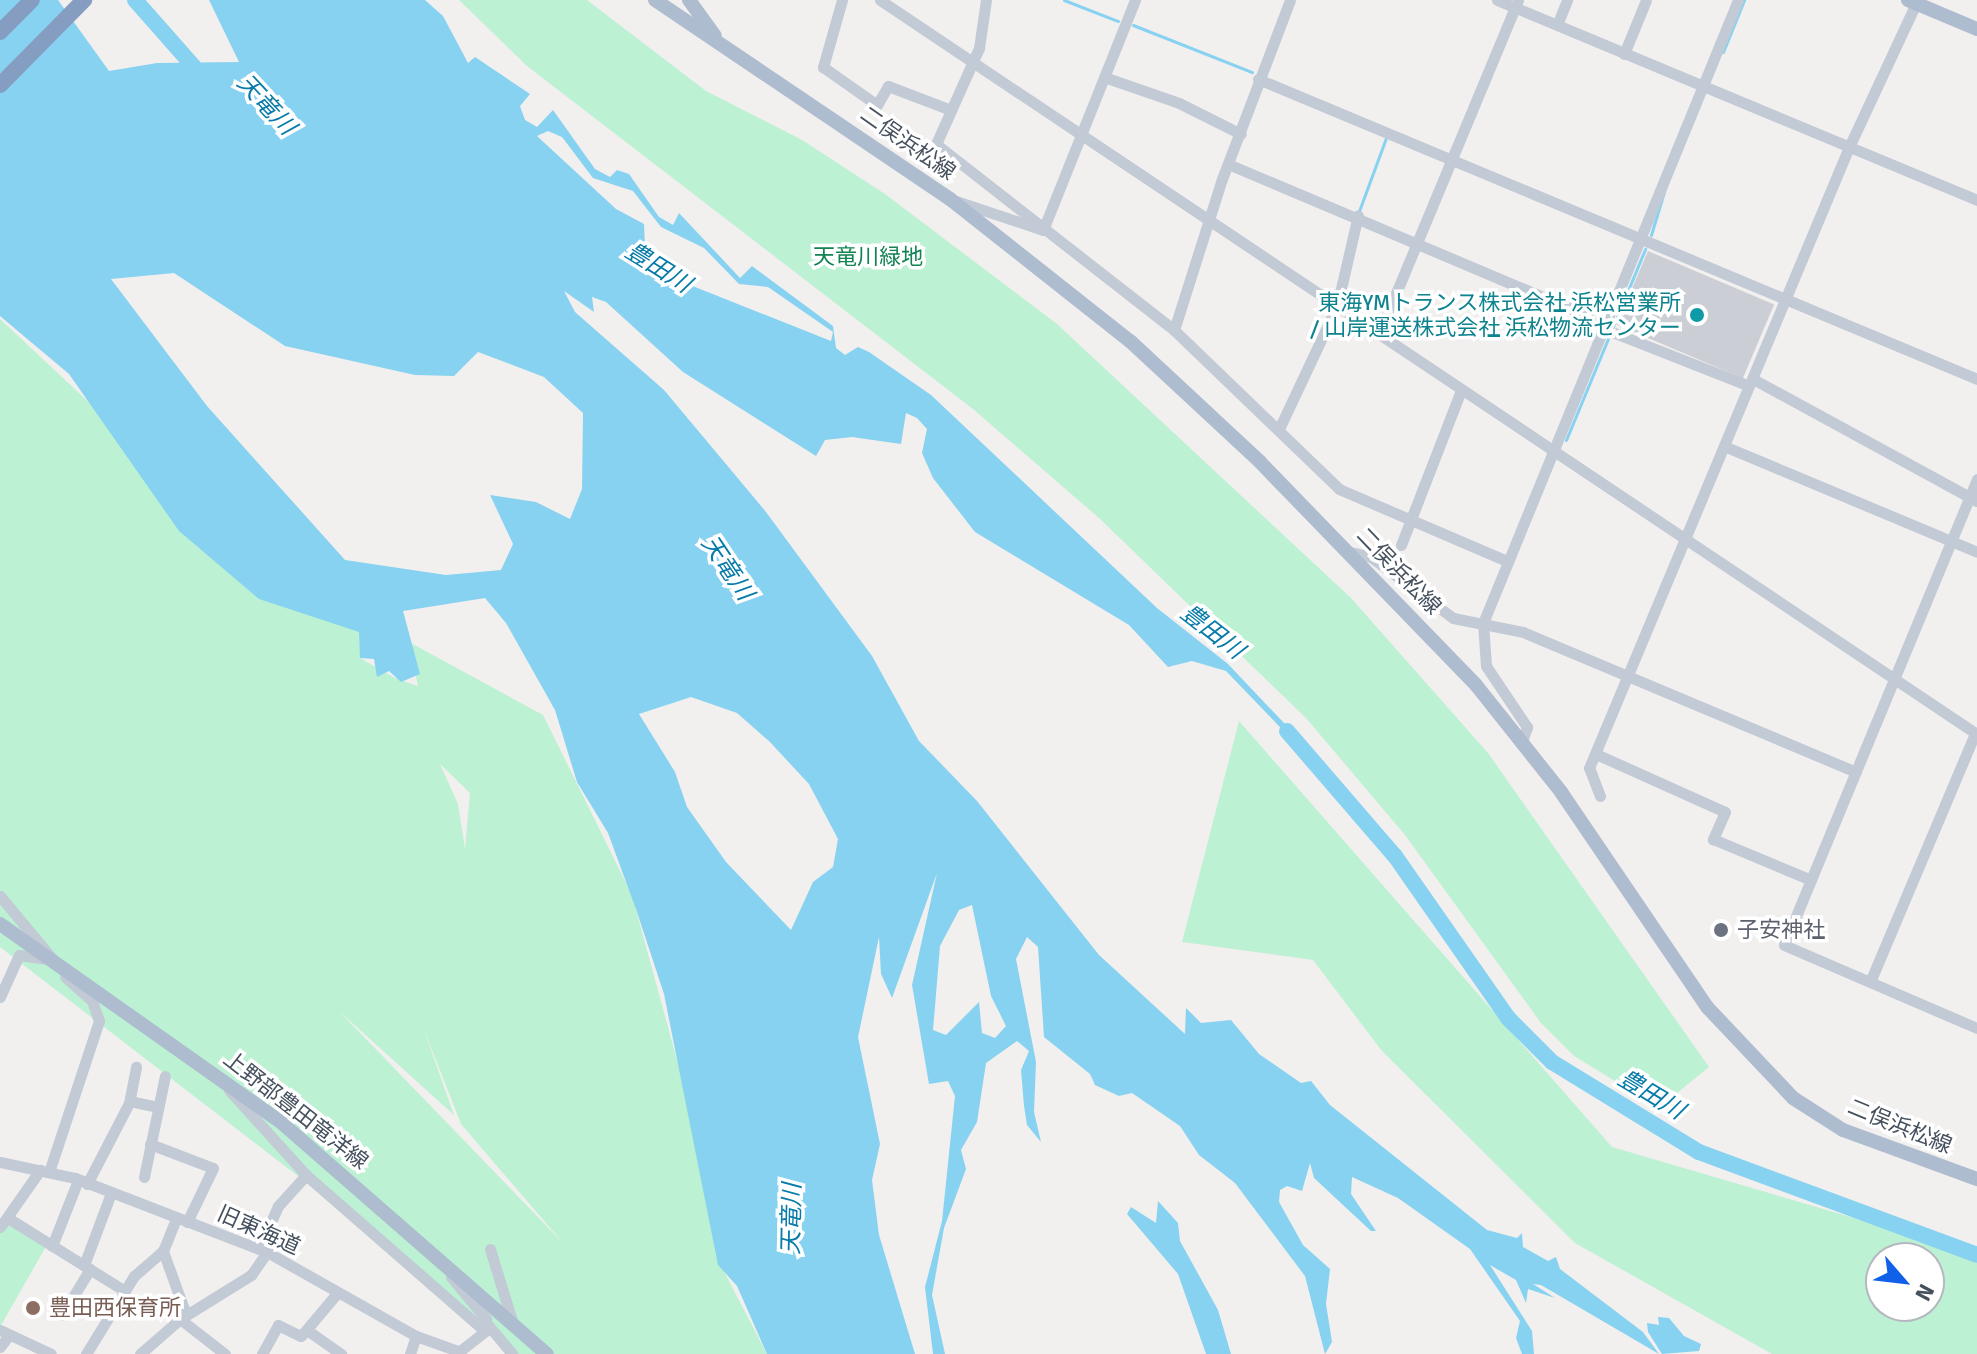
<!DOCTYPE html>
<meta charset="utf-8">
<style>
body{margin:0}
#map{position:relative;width:1977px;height:1354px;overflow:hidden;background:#f2efef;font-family:Signika,"Noto Sans JP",sans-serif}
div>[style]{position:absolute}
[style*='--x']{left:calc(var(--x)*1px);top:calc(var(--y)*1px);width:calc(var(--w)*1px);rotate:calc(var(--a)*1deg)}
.green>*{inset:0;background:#bcf1d4}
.water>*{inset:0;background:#87d2f0}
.stream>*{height:3px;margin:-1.5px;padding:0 1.5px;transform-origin:1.5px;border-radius:1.5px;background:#87d2f0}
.river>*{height:16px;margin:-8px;padding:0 8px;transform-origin:8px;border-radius:8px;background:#87d2f0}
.building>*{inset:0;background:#cbced4;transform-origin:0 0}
.minor>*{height:11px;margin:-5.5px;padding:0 5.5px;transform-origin:5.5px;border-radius:5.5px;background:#c2cad5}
.major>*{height:14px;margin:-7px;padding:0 7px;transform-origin:7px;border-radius:7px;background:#aebccf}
.highway>*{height:16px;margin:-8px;padding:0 8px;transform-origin:8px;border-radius:8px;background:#859dc0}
.dots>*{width:22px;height:22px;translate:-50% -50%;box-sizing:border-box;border:4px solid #fff;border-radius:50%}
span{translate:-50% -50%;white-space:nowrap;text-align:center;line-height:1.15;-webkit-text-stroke:7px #fff;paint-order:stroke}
.street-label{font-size:22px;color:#46515e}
.park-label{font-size:22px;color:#138353}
.culture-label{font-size:22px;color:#0d838f}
.right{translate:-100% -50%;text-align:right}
.worship-label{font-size:22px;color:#5b616d}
.left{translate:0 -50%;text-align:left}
.education-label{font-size:22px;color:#785e54}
.water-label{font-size:24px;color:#077ba9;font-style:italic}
.north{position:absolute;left:1865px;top:1242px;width:80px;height:80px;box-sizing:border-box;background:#fff;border:2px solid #b5b9bf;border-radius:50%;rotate:118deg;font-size:22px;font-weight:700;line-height:32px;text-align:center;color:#46515e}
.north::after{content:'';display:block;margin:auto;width:28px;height:36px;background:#1160e9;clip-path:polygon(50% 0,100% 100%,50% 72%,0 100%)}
</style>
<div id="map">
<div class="green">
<i style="clip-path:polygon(459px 0,587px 0,706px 91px,802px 140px,885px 194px,1057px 324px,1351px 598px,1488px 753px,1709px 1067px,1666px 1102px,1623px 1086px,1574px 1056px,1541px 1023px,1405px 835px,1306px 718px,1099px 518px,973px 409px,527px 66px)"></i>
<i style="clip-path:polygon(evenodd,0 319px,94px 407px,197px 547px,360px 632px,360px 658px,395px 678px,418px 686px,409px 642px,543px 715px,632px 895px,690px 1108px,716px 1256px,767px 1354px,514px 1354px,411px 1263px,0 947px,0 319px,440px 764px,470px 793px,465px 849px,458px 804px,440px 764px,0 319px,339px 1011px,454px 1115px,423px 1027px,461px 1124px,563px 1243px,339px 1011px)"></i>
<i style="clip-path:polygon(evenodd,1239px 721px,1612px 1147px,1977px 1254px,1977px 1354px,1772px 1354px,1575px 1243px,1382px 1051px,1313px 960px,1182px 942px,1239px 721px,1881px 1258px,1929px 1258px,1929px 1306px,1881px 1306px,1881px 1258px)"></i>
<i style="clip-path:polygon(8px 1218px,48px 1243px,0 1327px,0 1227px)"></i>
</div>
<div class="water">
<i style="clip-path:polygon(evenodd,0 0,58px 0,109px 71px,157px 63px,239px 62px,209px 0,425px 0,443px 16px,468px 63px,475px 57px,530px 94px,520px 106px,525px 120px,537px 127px,553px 110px,595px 169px,610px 177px,617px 170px,629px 174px,659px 217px,673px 225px,679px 213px,740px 278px,752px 266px,833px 326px,836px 348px,845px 355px,858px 347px,869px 352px,931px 395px,1157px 608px,1228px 664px,1302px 742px,1300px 748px,1226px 671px,1192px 661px,1168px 667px,1129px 625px,975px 532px,933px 478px,922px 453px,927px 429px,917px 418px,906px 413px,901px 444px,852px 437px,825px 440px,816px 456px,683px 372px,606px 302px,592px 297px,594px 312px,564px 291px,575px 312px,664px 390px,766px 512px,872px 656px,919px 741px,977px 801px,1099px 955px,1185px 1034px,1186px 1008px,1201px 1023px,1231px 1020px,1259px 1054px,1301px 1083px,1311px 1081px,1330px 1105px,1487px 1230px,1517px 1238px,1522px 1233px,1523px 1247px,1548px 1261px,1556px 1257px,1560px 1269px,1643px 1332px,1659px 1354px,1541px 1285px,1533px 1284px,1555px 1298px,1528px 1289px,1526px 1303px,1516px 1280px,1490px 1265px,1532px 1331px,1534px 1354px,1522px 1354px,1516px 1338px,1520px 1321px,1470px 1249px,1398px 1198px,1352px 1177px,1351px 1194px,1376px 1231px,1371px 1231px,1314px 1178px,1310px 1163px,1302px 1191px,1287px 1186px,1280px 1190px,1279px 1202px,1303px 1245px,1330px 1269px,1326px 1304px,1332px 1342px,1325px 1354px,1305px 1276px,1235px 1183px,1199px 1155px,1180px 1126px,1132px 1093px,1119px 1096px,1095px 1085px,1090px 1074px,1044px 1037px,1038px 947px,1027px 937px,1016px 959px,1036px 1062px,1034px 1112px,1041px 1142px,1027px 1125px,1024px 1106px,1021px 1070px,1029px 1051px,1017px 1041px,986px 1063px,977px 1122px,961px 1150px,966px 1169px,944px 1228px,932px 1295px,945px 1354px,933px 1354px,925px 1287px,942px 1221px,955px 1096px,948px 1081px,929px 1084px,912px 985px,937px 873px,892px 998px,881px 974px,879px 937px,858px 1037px,880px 1144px,872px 1180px,879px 1235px,915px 1354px,767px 1354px,737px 1286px,718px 1265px,664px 994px,636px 909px,608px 833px,577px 782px,555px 710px,506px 623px,485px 598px,403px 611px,420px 674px,401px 682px,389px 671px,377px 677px,374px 659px,360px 658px,359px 632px,259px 599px,179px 531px,69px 374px,0 316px,0 0,548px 131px,562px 137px,593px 178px,633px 191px,661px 227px,704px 248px,739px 284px,768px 287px,833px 332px,831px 341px,680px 281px,645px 247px,644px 224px,616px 209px,537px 136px,548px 131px,0 0,174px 273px,285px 346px,415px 375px,454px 376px,478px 352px,544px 377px,583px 413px,582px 489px,570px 519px,536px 502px,490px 495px,513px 544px,501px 570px,446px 575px,345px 560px,207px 406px,111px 279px,174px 273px,0 0,691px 697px,737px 713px,769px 741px,809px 784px,838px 839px,833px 867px,813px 882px,791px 930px,726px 862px,687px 807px,675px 772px,639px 714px,691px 697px,0 0,972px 905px,991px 996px,1006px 1026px,995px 1038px,982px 1033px,979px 1002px,946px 1035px,933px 1030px,940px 946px,959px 910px,972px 905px)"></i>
<i style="clip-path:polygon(1158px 1201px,1178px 1223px,1180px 1241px,1218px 1310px,1231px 1354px,1206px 1354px,1178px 1274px,1127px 1214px,1131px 1207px,1156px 1223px)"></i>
<i style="clip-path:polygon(1658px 1317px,1669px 1318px,1684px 1336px,1701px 1344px,1699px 1351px,1662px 1354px,1648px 1332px,1647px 1323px,1659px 1325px)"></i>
</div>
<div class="stream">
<i style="--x:1064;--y:0;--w:58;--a:21.3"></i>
<i style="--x:1133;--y:25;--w:128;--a:21.6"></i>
<i style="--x:1723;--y:52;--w:56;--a:-68"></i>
<i style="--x:1359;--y:211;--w:78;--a:-69.7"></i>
<i style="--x:1651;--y:235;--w:45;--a:-73.2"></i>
<i style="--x:1566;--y:440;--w:207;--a:-67.5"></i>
</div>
<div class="river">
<i style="--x:135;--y:0;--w:103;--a:48.6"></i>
<i style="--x:1287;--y:731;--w:165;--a:49.2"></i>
<i style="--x:1395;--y:856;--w:198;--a:55.1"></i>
<i style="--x:1508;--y:1018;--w:62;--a:45"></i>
<i style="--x:1552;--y:1062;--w:172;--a:31.5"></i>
<i style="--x:1699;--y:1152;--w:296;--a:20.3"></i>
</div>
<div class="building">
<i style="left:1648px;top:251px;width:137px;height:80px;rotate:23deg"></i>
</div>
<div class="minor">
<i style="--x:842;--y:0;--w:70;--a:105.8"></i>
<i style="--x:823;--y:67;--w:66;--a:35.1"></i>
<i style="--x:877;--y:105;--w:22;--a:-60"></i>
<i style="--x:888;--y:86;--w:67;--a:20.9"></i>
<i style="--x:880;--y:0;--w:1320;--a:33.79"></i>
<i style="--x:986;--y:0;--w:49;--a:98.3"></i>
<i style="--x:979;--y:48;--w:105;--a:114.1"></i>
<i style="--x:936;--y:144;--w:302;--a:38"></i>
<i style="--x:1174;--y:330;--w:229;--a:43.9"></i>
<i style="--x:1339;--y:489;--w:183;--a:23.2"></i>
<i style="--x:1497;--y:0;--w:520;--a:22.62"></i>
<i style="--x:1557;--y:25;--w:27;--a:-68"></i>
<i style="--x:1624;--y:54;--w:58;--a:-67.8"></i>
<i style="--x:1107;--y:78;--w:76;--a:19.1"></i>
<i style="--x:1179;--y:103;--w:69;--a:26.6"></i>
<i style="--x:1258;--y:79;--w:779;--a:22.65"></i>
<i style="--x:1228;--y:164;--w:408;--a:22.9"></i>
<i style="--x:950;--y:199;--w:98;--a:18.4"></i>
<i style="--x:1043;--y:230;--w:248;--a:-68.2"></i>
<i style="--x:1602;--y:328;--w:158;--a:21.5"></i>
<i style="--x:1174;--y:330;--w:158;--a:-72.4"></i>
<i style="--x:1222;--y:179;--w:191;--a:-69.2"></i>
<i style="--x:1379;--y:334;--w:362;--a:-67.4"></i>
<i style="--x:1753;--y:379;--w:255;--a:28.6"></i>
<i style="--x:1279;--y:429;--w:136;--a:-64.8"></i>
<i style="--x:1337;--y:306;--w:93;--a:-77"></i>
<i style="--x:1724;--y:446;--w:274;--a:22.7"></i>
<i style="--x:1977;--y:479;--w:504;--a:112.5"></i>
<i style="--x:1784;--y:945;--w:210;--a:23.3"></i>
<i style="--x:1401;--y:545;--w:166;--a:-68.8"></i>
<i style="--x:1351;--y:552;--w:21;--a:14"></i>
<i style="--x:1371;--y:557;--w:102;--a:36.6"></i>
<i style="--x:1453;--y:618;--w:71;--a:11.3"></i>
<i style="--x:1523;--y:632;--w:361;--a:22.8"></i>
<i style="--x:1522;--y:741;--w:15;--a:-70"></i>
<i style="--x:1527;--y:727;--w:73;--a:-123.9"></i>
<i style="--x:1486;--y:666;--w:43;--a:-94"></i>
<i style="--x:1483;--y:623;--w:673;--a:-67.74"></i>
<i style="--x:1596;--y:754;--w:141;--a:24.2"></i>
<i style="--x:1725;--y:812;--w:30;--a:114"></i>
<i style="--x:1713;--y:839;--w:106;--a:22.7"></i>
<i style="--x:1600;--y:796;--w:30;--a:-111"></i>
<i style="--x:1589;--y:768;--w:673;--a:-67.28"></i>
<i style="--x:1849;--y:147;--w:159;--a:-65"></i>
<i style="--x:0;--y:896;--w:86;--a:50.2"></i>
<i style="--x:1870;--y:982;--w:270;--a:-67.1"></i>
<i style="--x:0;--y:997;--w:46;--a:-65.7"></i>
<i style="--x:19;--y:955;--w:27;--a:8"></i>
<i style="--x:229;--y:1090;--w:115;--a:47.8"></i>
<i style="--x:306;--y:1175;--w:237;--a:41.1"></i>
<i style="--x:130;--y:1101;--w:29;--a:12"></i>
<i style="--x:150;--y:1144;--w:67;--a:20.9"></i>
<i style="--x:213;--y:1168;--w:60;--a:115.7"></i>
<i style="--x:0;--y:1162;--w:77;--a:12"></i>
<i style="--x:75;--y:1178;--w:206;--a:21.1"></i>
<i style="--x:267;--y:1252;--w:171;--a:29.4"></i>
<i style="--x:416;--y:1336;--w:45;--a:19.7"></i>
<i style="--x:49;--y:1172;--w:159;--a:-71.7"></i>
<i style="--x:99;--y:1021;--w:21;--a:-109"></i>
<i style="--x:92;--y:1001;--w:36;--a:-138"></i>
<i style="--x:144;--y:1177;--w:103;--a:-78.3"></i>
<i style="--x:87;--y:1184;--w:91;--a:-62.6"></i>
<i style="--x:129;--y:1103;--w:37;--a:-79"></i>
<i style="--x:8;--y:1218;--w:138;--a:32"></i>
<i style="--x:0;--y:1227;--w:70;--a:-54.9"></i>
<i style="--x:52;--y:1246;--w:71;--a:-68.5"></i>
<i style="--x:259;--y:1249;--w:47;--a:-66.2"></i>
<i style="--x:278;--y:1206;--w:42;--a:-47.9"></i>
<i style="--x:490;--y:1249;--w:75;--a:73"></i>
<i style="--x:163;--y:1251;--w:68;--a:70.2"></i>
<i style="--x:84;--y:1265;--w:77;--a:-69.4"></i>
<i style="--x:451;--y:1277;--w:55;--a:50.2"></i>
<i style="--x:486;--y:1319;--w:12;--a:95"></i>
<i style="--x:62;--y:1315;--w:54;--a:-58.7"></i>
<i style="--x:180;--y:1319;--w:57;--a:37.9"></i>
<i style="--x:488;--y:1325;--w:38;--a:50"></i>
<i style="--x:0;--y:1330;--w:56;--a:25.2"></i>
<i style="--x:307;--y:1330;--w:42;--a:35.2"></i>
<i style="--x:0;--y:1347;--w:15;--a:-53"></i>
<i style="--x:86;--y:1354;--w:92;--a:-58.4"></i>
<i style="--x:134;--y:1276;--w:38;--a:-41"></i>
<i style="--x:163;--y:1251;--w:35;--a:-68"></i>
<i style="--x:140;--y:1354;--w:53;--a:-41.2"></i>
<i style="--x:180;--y:1319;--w:84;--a:-31.8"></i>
<i style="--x:251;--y:1275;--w:28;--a:-55"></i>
<i style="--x:262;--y:1354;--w:33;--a:-61"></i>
<i style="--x:278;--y:1325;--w:25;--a:26"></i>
<i style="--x:301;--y:1336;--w:57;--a:-49.9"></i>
<i style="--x:410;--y:1354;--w:19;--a:-72"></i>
<i style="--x:456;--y:1354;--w:37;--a:-38"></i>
</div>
<div class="major">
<i style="--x:655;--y:0;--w:356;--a:34"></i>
<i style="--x:950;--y:199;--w:229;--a:38.3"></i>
<i style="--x:1130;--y:341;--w:178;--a:42.9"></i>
<i style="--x:1260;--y:462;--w:310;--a:45.9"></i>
<i style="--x:1476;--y:685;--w:137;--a:51.5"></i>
<i style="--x:1561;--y:792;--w:261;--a:55.8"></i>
<i style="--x:1708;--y:1008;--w:124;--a:46.6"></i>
<i style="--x:1793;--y:1098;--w:59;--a:32.6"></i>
<i style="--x:1843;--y:1130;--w:143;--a:20.1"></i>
<i style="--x:689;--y:0;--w:44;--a:54.2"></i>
<i style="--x:1908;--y:0;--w:75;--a:22.8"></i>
<i style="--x:0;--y:924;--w:347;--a:35.2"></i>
<i style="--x:283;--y:1124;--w:350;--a:41.1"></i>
</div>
<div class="highway">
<i style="--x:0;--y:32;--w:45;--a:-45"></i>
<i style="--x:0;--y:85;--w:120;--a:-45.3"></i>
</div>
<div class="dots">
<i style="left:1697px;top:315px;background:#0f9aa8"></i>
<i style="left:1721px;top:930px;background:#6b7280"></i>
<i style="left:33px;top:1308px;background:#8d6e63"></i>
</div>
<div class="street-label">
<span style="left:908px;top:143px;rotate:35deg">二俣浜松線</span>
<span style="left:1399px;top:571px;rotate:46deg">二俣浜松線</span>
<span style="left:296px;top:1110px;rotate:38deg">上野部豊田竜洋線</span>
<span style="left:1900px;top:1126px;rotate:22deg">二俣浜松線</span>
<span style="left:259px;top:1230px;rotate:24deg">旧東海道</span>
</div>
<div class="park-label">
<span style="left:868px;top:257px">天竜川緑地</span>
</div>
<div class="culture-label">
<span class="right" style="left:1681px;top:315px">東海YMトランス株式会社 浜松営業所<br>/ 山岸運送株式会社 浜松物流センター</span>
</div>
<div class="worship-label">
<span class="left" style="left:1737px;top:930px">子安神社</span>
</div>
<div class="education-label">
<span class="left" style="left:49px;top:1308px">豊田西保育所</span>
</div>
<div class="water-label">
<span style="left:266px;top:105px;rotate:47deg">天竜川</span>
<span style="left:658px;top:268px;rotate:32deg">豊田川</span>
<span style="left:727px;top:568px;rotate:56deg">天竜川</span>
<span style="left:1212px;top:632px;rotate:38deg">豊田川</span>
<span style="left:1651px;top:1095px;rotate:31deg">豊田川</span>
<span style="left:792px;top:1219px;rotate:-89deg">天竜川</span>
</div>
<div class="north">N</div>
</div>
